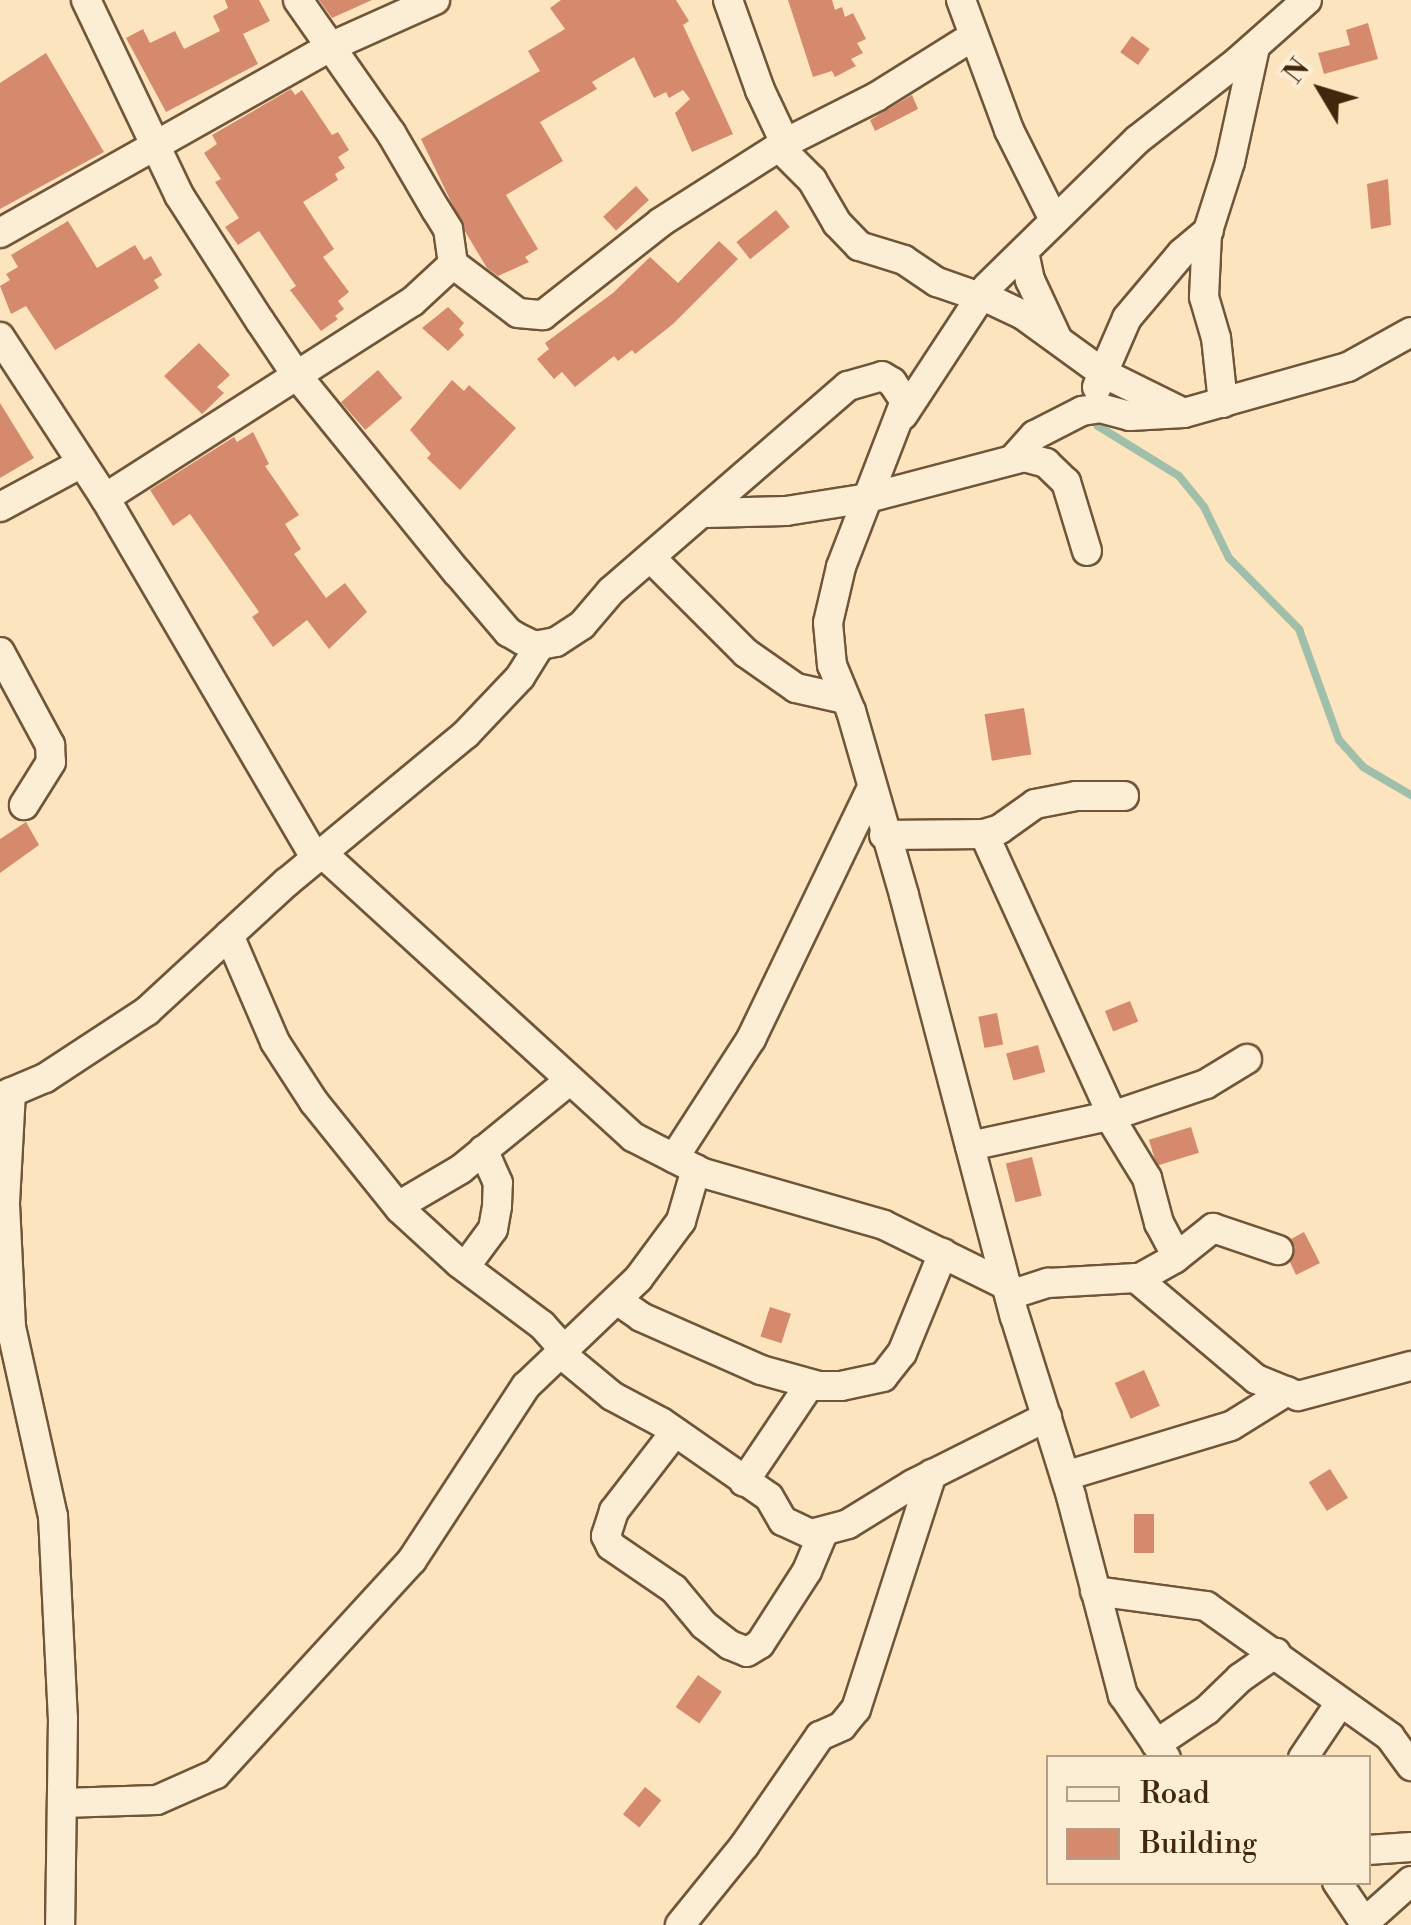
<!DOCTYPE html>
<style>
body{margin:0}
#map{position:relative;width:1411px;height:1925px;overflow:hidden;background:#fbe4be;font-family:"Libre Bodoni",serif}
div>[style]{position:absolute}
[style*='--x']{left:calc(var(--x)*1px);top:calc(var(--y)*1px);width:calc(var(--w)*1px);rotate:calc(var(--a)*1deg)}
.stream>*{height:8px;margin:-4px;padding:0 4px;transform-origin:4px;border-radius:4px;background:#a0bfab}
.building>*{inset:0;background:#d68a6d;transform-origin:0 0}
.roads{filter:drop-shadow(2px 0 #705638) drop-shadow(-2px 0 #705638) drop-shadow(0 2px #705638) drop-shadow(0 -2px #705638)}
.minor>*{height:28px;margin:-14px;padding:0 14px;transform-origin:14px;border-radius:14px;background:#fcedd5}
span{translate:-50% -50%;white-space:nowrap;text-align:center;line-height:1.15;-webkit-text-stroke:8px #fcedd5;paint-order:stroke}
.legend{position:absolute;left:1046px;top:1755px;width:325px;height:130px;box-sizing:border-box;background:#fcedd5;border:2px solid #b19e84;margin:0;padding:12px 18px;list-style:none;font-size:30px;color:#41270b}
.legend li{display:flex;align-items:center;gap:20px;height:50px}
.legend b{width:50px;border:2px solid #b19e84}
.north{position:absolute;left:1271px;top:40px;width:100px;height:100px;-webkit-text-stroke:8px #fcedd5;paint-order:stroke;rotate:308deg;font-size:28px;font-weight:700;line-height:40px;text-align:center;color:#41270b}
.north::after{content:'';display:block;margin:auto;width:35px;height:45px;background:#41270b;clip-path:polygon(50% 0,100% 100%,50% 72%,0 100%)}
</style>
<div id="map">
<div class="stream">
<i style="--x:1098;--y:426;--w:95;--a:31.7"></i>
<i style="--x:1179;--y:476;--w:40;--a:51"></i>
<i style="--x:1204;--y:507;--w:57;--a:63.9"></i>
<i style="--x:1229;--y:558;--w:100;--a:45.4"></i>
<i style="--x:1299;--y:629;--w:118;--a:70.2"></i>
<i style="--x:1339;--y:740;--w:36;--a:48"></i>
<i style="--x:1363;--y:767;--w:56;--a:30.3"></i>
</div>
<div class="building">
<i style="clip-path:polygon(225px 0,259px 0,270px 21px,243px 34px,258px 64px,166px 112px,126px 38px,143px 29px,150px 43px,175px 31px,184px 49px,220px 31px,213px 16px,228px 8px)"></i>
<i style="clip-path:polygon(319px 0,372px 0,332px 18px)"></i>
<i style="clip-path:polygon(561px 0,676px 0,689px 21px,683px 25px,733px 134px,692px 152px,675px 113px,690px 99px,683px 90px,669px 98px,666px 92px,654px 98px,634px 57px,592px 82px,597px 89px,540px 122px,563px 161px,506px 195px,538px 249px,525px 257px,529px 262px,498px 276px,487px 268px,466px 233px,421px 139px,540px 71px,528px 51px,565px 29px,550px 8px)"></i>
<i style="clip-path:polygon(788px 0,832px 0,835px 10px,842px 7px,845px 17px,853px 13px,866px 39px,857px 43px,863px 53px,851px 59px,856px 66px,835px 77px,832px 71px,813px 77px)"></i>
<i style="clip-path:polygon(1368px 23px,1378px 59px,1324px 74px,1318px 53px,1350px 45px,1346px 30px)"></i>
<i style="left:1132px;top:36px;width:22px;height:20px;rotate:36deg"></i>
<i style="clip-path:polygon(46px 53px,104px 152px,0 209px,0 83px)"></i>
<i style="clip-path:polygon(291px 89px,295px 95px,302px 90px,332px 135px,338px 132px,349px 150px,338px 157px,345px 168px,335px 174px,338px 180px,303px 202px,334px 249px,323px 257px,349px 292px,338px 301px,344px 309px,335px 316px,338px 319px,321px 331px,290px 290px,296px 286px,259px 231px,238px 245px,225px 227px,239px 218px,215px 182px,221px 179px,204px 153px,217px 144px,212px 135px)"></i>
<i style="clip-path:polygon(912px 95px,918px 109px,875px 131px,870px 120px)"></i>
<i style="clip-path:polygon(1388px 179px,1391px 225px,1371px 229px,1367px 184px)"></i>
<i style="left:636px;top:186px;width:19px;height:45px;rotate:47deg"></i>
<i style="left:776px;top:210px;width:22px;height:51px;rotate:51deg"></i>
<i style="clip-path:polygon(68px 221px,97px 268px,135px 245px,144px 260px,151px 256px,162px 275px,154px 280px,159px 288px,55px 350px,26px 306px,11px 314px,0 286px,10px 280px,6px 274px,18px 267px,11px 255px)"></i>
<i style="clip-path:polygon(719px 241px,738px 259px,673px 324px,635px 354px,632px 350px,618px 361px,614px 356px,575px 387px,562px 372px,554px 379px,537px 359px,549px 349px,545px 343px,613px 293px,650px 257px,678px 283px)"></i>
<i style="clip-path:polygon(448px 307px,464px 323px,459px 329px,464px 335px,448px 351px,422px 328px)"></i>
<i style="clip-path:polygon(199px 343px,230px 375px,217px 387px,224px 393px,202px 414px,164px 376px)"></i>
<i style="left:378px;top:370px;width:37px;height:49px;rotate:49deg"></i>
<i style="clip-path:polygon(452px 380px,464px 391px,469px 385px,516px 428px,460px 490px,427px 458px,431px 454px,410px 430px)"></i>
<i style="clip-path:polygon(0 403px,34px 458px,0 478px)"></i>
<i style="clip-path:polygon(253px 432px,269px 464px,265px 466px,299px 515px,285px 524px,301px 549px,294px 554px,326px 598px,345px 583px,367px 612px,329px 649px,307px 620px,273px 647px,252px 617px,259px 612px,190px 514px,173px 526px,150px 490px,234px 437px,237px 442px)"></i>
<i style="left:1024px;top:708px;width:47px;height:40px;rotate:81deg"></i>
<i style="clip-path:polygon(26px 822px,39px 845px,0 873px,0 839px)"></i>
<i style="left:1130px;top:1001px;width:22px;height:27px;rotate:68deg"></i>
<i style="left:997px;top:1013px;width:32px;height:19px;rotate:79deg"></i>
<i style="left:1038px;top:1045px;width:28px;height:33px;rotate:75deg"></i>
<i style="left:1191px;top:1127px;width:27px;height:44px;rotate:73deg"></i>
<i style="left:1032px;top:1157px;width:40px;height:27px;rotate:76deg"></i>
<i style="clip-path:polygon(1304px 1232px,1320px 1263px,1296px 1275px,1290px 1262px,1295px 1248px,1291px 1239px)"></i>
<i style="left:770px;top:1307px;width:22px;height:31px;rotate:18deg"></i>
<i style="left:1144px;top:1370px;width:39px;height:32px;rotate:66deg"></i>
<i style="left:1330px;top:1469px;width:34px;height:25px;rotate:58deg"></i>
<i style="left:1134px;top:1514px;width:20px;height:39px"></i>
<i style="left:698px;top:1675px;width:29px;height:39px;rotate:35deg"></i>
<i style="left:645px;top:1787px;width:21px;height:35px;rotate:39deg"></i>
</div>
<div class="roads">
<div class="minor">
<i style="--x:86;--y:0;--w:216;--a:64.5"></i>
<i style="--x:179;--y:195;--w:150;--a:57.3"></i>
<i style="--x:260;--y:321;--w:63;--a:56.1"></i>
<i style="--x:295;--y:373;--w:257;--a:50.9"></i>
<i style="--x:457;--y:572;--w:79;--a:49.6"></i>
<i style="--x:508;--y:632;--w:16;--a:30"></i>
<i style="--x:522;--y:640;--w:14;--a:25"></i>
<i style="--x:535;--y:646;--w:21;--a:-11"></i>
<i style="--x:556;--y:642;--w:31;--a:-33"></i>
<i style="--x:582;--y:625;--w:45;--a:-49.5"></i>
<i style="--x:611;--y:591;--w:313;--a:-40.9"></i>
<i style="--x:848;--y:386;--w:35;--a:-16"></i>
<i style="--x:882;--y:376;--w:12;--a:31"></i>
<i style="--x:892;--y:382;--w:23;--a:56"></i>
<i style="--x:905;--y:401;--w:178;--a:111.1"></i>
<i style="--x:841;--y:567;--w:57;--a:103.1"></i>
<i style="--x:828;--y:623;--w:42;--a:84.6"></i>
<i style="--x:832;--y:665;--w:50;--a:67.6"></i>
<i style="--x:851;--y:711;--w:191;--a:73.9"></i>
<i style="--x:904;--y:895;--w:436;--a:75.3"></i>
<i style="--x:1015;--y:1317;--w:188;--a:72.6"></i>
<i style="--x:1071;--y:1496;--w:206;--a:75.4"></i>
<i style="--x:1123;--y:1695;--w:76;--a:55.7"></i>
<i style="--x:728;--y:0;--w:96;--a:70.4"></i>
<i style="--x:760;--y:90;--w:59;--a:64.7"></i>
<i style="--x:961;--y:0;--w:139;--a:69.7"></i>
<i style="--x:1009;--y:130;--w:101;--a:63.4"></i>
<i style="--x:779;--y:147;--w:47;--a:45"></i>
<i style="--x:812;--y:180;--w:50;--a:59.8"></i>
<i style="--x:837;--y:223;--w:32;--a:46"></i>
<i style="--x:859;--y:246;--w:47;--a:17.3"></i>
<i style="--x:904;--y:260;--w:40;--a:34"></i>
<i style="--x:937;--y:282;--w:46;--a:19.2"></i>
<i style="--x:0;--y:233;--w:381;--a:-29.4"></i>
<i style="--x:332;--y:46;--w:113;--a:-24.1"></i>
<i style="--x:1024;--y:252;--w:29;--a:78"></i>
<i style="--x:1030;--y:280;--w:64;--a:65"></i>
<i style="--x:453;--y:264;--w:81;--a:37"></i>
<i style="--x:518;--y:313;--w:25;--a:5"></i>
<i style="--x:543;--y:315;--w:150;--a:-38.2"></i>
<i style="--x:661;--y:222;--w:147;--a:-32.5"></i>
<i style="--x:785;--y:143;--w:102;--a:-26.8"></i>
<i style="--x:876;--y:97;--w:113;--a:-32"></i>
<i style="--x:981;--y:295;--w:47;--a:25.5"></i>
<i style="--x:1023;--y:315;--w:99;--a:35.9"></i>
<i style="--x:1103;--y:373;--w:88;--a:26.3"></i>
<i style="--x:0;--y:337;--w:192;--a:56.9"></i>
<i style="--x:105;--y:498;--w:418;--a:59.7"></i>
<i style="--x:1097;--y:387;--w:75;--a:-66.5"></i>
<i style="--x:1127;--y:318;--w:85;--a:-49.8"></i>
<i style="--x:1182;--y:253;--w:35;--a:-40"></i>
<i style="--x:1223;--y:403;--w:65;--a:-96.1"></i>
<i style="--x:1216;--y:338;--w:43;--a:-106.3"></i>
<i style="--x:1204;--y:297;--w:63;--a:-87.3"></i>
<i style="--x:1207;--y:234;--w:76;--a:-72.3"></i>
<i style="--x:1230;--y:162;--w:118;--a:-77.7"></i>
<i style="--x:903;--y:415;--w:153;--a:-56.7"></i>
<i style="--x:987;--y:287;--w:210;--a:-44.4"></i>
<i style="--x:1137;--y:140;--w:128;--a:-38"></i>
<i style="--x:1238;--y:61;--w:92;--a:-41.5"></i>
<i style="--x:1014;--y:458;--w:31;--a:-48"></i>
<i style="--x:1035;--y:435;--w:53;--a:-27.1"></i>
<i style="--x:1082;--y:411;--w:18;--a:-9"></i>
<i style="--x:1100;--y:408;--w:31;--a:15"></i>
<i style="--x:1130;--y:416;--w:54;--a:-3.2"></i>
<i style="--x:1184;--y:413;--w:170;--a:-15.7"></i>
<i style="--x:1348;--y:367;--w:72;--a:-29.1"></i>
<i style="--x:105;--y:498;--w:364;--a:-32.6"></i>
<i style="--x:412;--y:302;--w:56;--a:-42.8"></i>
<i style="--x:453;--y:264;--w:35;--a:-98"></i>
<i style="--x:448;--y:229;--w:22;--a:-122"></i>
<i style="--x:436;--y:210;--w:89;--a:-120.3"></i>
<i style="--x:391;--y:133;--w:162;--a:-125"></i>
<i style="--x:0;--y:507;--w:91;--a:-28.3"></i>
<i style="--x:706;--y:513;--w:80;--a:-1.4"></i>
<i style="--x:786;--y:511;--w:83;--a:-9"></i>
<i style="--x:868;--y:498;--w:161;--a:-14.7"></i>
<i style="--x:1024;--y:457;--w:23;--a:15"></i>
<i style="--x:1046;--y:463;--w:28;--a:44"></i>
<i style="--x:1066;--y:482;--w:72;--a:73.1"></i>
<i style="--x:652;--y:559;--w:133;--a:45"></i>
<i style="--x:746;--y:653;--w:61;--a:35"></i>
<i style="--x:796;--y:688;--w:50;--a:12.7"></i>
<i style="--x:0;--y:652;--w:106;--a:61.7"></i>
<i style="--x:50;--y:745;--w:17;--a:87"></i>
<i style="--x:51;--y:762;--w:51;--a:122.1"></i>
<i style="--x:984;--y:834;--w:309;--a:65.5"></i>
<i style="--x:884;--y:835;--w:100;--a:-0.6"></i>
<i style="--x:984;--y:834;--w:17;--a:-17"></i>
<i style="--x:1000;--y:829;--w:43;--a:-35.5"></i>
<i style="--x:1035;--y:804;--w:42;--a:-11"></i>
<i style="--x:1076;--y:796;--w:48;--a:0"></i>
<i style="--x:322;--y:853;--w:421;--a:42.4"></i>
<i style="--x:633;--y:1137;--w:79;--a:27.2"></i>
<i style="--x:703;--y:1173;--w:188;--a:16"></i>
<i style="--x:884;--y:1225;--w:138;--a:26.2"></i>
<i style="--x:229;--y:935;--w:116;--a:66.7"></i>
<i style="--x:275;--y:1042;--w:72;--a:57"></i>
<i style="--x:314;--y:1102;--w:137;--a:51.2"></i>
<i style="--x:400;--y:1209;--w:80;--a:42.5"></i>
<i style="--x:459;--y:1263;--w:104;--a:36.8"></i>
<i style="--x:542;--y:1325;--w:31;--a:48"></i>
<i style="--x:11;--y:1092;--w:112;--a:93.1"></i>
<i style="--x:5;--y:1204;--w:123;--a:87.2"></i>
<i style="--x:11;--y:1327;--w:194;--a:77.5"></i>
<i style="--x:53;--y:1516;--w:202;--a:87.2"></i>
<i style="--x:63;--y:1718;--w:207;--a:90.8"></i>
<i style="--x:0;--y:1097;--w:49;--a:-22.9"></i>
<i style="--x:45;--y:1078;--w:122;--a:-33.3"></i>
<i style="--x:147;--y:1011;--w:190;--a:-42.7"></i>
<i style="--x:287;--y:882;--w:232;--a:-39.6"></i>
<i style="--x:466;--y:734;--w:79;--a:-46.5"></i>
<i style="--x:520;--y:677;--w:38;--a:-58"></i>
<i style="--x:1109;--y:1116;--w:73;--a:58.5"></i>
<i style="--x:1147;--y:1178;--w:47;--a:75.1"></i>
<i style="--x:1159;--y:1223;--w:38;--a:62"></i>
<i style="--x:970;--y:1146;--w:151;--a:-12.2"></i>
<i style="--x:1118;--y:1114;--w:93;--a:-18.8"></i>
<i style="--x:1206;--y:1084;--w:48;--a:-31.4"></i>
<i style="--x:674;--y:1158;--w:142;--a:-57.1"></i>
<i style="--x:751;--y:1039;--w:276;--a:-64.3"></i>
<i style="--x:398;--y:1206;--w:73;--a:-30.4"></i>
<i style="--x:461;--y:1169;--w:139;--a:-39.2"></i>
<i style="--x:465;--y:1267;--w:47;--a:-53.6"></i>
<i style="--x:493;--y:1229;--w:23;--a:-80"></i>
<i style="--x:497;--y:1206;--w:23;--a:-88"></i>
<i style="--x:498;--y:1183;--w:36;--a:-114"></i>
<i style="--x:1138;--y:1279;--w:41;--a:-29.1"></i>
<i style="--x:1174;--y:1259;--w:50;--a:-38.5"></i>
<i style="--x:1213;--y:1228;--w:69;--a:18.7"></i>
<i style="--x:1010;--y:1295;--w:40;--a:-18"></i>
<i style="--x:1048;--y:1283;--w:88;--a:-3.3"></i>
<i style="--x:1136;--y:1278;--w:157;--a:40.1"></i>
<i style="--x:1256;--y:1379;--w:45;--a:22"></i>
<i style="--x:1298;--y:1396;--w:117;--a:-14.9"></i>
<i style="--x:617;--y:1300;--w:29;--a:35"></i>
<i style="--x:641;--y:1317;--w:131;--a:23.8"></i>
<i style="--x:761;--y:1370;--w:60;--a:15.4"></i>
<i style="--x:819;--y:1386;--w:22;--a:0"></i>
<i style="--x:841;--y:1386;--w:43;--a:-12.1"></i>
<i style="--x:883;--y:1377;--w:31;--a:-52"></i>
<i style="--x:902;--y:1353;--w:108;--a:-67.7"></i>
<i style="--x:559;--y:1352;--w:69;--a:39.7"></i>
<i style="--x:612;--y:1396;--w:55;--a:28"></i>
<i style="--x:661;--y:1422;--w:131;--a:34.8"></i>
<i style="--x:769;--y:1497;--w:28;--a:60"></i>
<i style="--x:783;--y:1521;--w:31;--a:25"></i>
<i style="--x:811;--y:1534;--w:38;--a:-15"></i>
<i style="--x:848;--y:1524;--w:76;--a:-31.6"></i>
<i style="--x:913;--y:1484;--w:150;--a:-26.6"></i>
<i style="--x:675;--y:1432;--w:100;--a:127.7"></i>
<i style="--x:614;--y:1511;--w:26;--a:108"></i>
<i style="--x:606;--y:1536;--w:11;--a:63"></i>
<i style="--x:611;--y:1546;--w:76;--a:34.3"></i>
<i style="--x:674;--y:1589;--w:47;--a:50.2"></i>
<i style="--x:704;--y:1625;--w:33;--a:38"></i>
<i style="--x:730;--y:1645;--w:18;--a:22"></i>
<i style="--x:747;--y:1652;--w:15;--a:-32"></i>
<i style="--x:760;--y:1644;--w:87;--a:-57.2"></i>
<i style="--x:807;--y:1571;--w:41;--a:-67.2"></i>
<i style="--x:1065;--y:1476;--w:173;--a:-16.8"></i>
<i style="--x:1231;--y:1426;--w:66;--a:-32"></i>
<i style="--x:744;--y:1482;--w:118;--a:-56"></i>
<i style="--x:1095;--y:1591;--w:112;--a:7.7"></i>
<i style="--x:1206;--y:1606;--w:226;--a:35.4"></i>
<i style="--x:1390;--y:1737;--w:36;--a:54"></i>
<i style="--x:1156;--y:1744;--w:61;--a:-33.7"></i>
<i style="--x:1207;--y:1710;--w:46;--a:-44.1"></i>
<i style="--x:1240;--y:1678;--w:44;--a:-34.8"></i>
<i style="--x:1303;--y:1758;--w:66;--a:-56.1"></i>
<i style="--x:62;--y:1803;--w:95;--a:-1.8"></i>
<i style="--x:157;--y:1800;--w:64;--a:-23.8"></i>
<i style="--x:216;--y:1774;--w:290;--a:-47.5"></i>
<i style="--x:412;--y:1560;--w:208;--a:-56.8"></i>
<i style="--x:526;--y:1386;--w:155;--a:-43.7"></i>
<i style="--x:638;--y:1279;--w:72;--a:-53.4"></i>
<i style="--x:681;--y:1221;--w:54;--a:-73.9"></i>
<i style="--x:1368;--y:1850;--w:43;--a:-4"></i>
<i style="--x:1337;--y:1882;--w:52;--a:56"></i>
<i style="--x:1364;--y:1923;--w:63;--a:-41.8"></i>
<i style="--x:680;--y:1925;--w:102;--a:-51"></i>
<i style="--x:744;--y:1846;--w:134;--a:-55.4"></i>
<i style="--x:820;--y:1736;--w:24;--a:-24"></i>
<i style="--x:842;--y:1726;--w:22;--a:-51"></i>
<i style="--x:856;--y:1709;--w:247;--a:-72.1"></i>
</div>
</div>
<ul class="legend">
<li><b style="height:12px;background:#fcedd5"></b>Road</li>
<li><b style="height:28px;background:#d68a6d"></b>Building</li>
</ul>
<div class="north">N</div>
</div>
